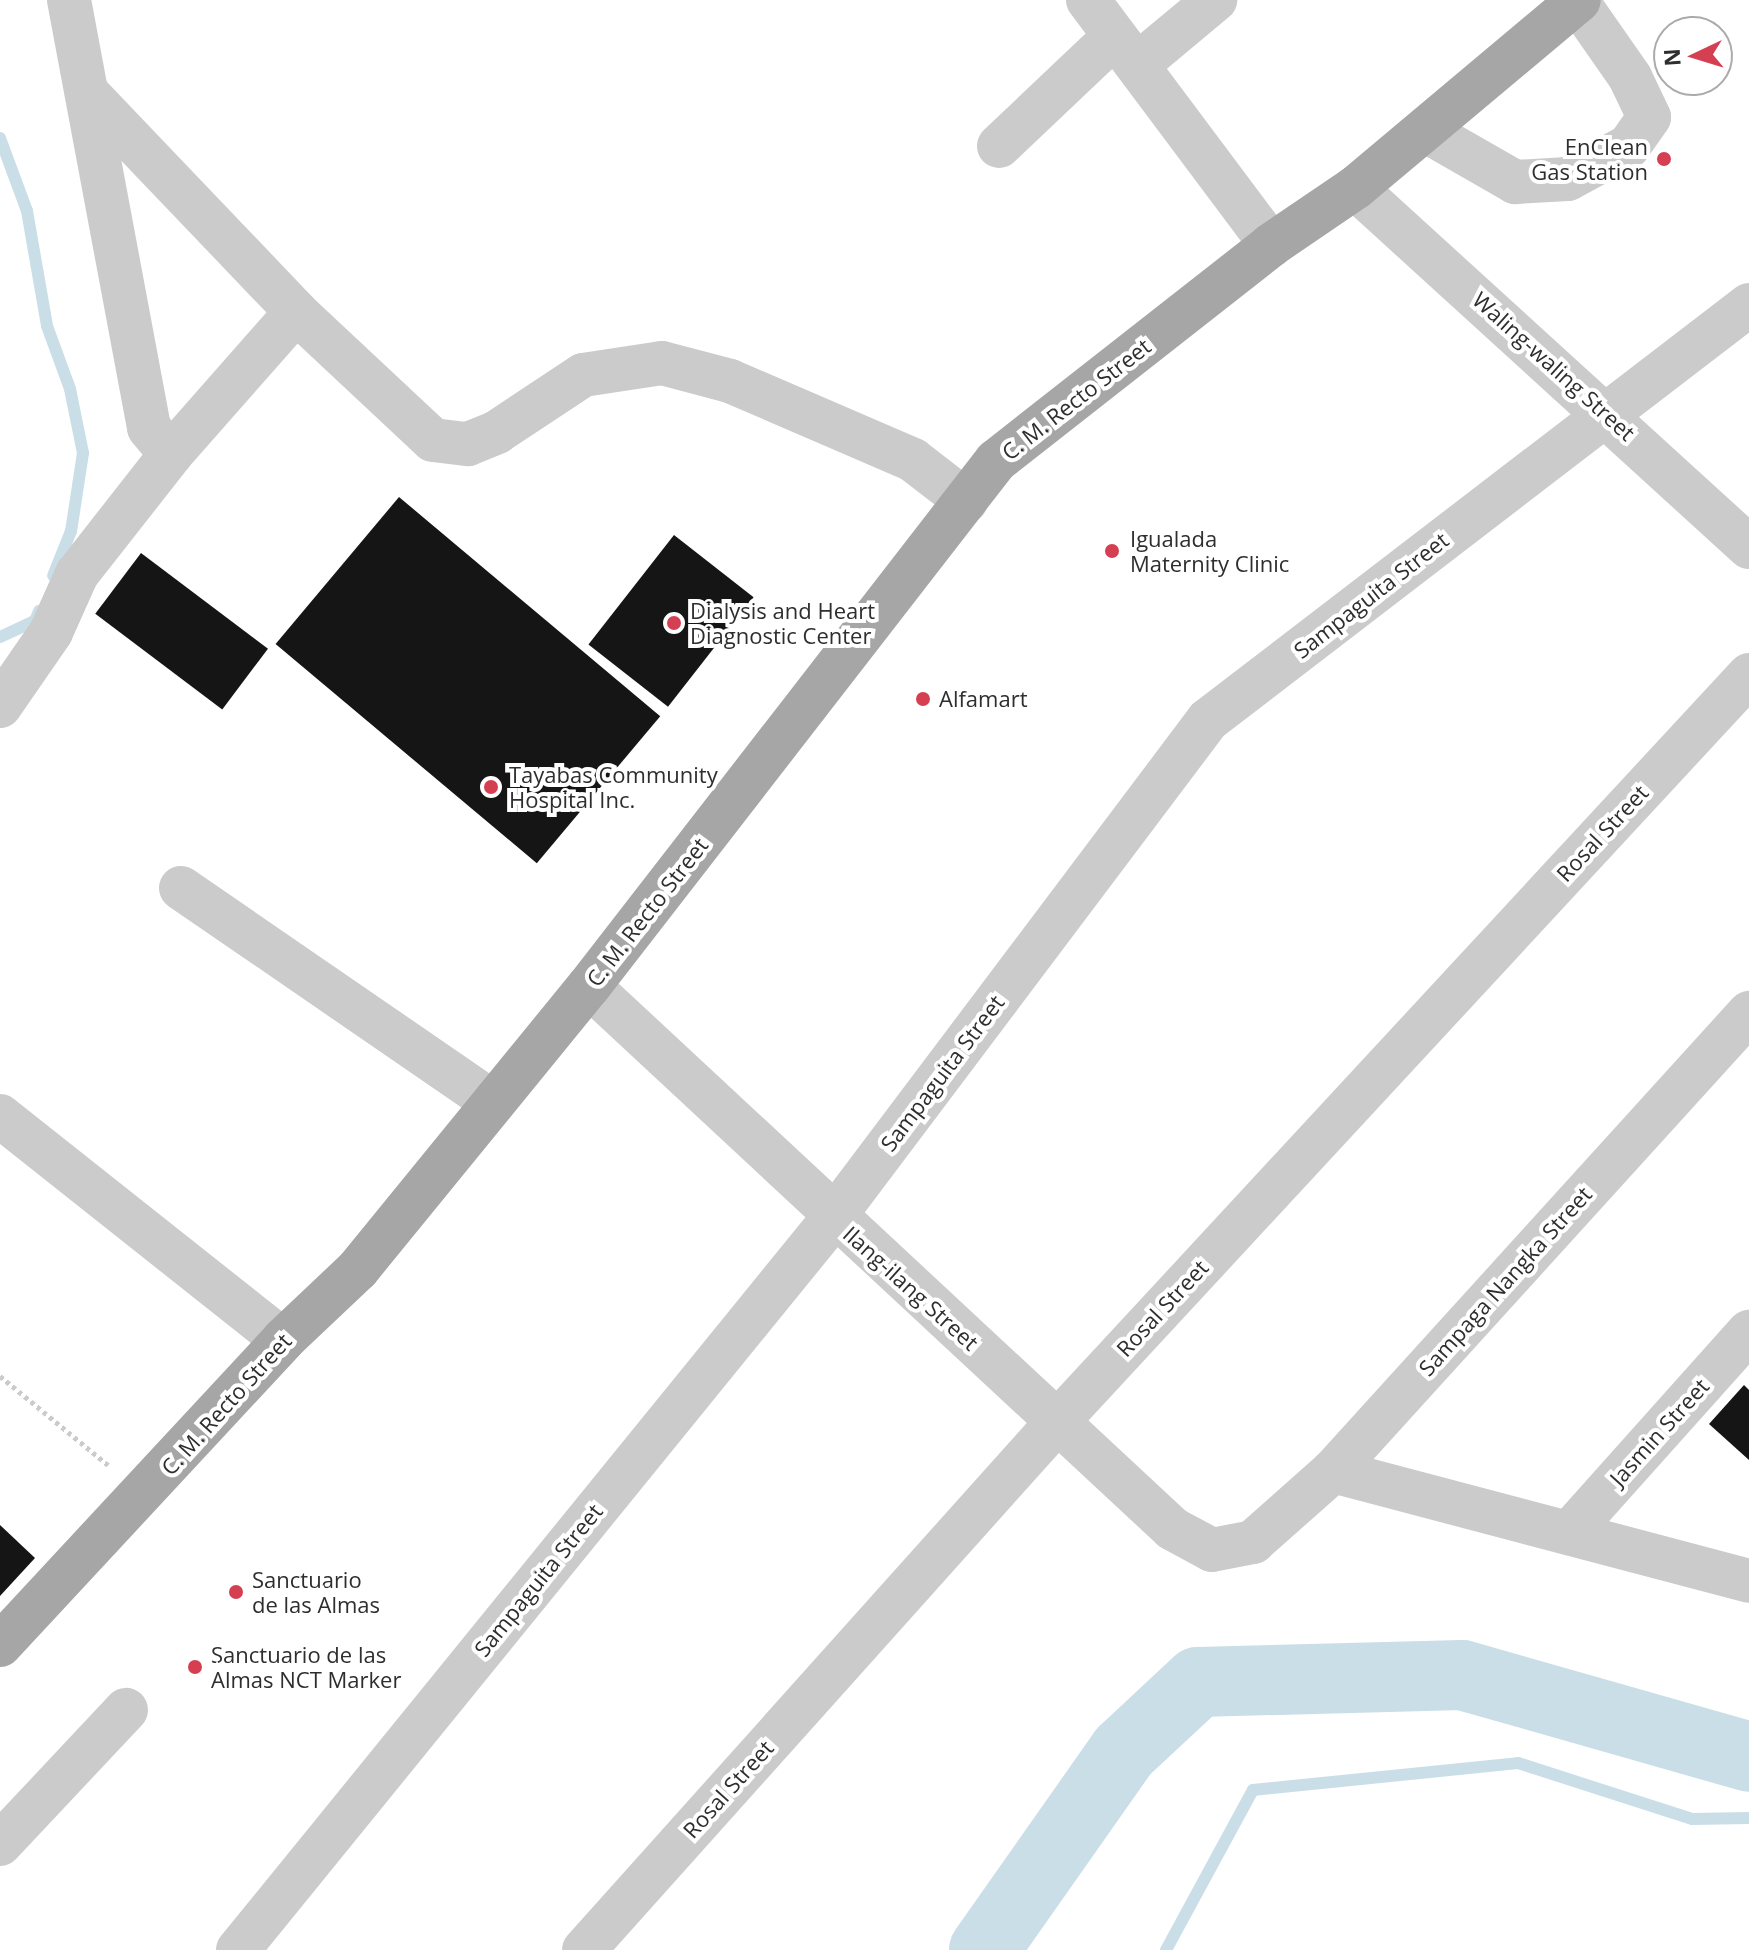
<!DOCTYPE html>
<style>
body{margin:0}
#map{position:relative;width:1749px;height:1950px;overflow:hidden;background:#fff;font-family:"Open Sans",sans-serif}
div>[style]{position:absolute}
[style*='--x']{left:calc(var(--x)*1px);top:calc(var(--y)*1px);width:calc(var(--w)*1px);rotate:calc(var(--a)*1deg)}
.stream>*{height:12px;margin:-6px;padding:0 6px;transform-origin:6px;border-radius:6px;background:#cadee8}
.river>*{height:70px;margin:-35px;padding:0 35px;transform-origin:35px;border-radius:35px;background:#cadee8}
.building>*{inset:0;background:#151515;transform-origin:0 0}
.path>*{height:5px;margin-top:-2.5px;transform-origin:0;background:repeating-linear-gradient(90deg,#cbcbcb 0 4px,transparent 0 8px)}
.minor>*{height:44px;margin:-22px;padding:0 22px;transform-origin:22px;border-radius:22px;background:#cbcbcb}
.major>*{height:44px;margin:-22px;padding:0 22px;transform-origin:22px;border-radius:22px;background:#a6a6a6}
.dots>*{width:22px;height:22px;translate:-50% -50%;box-sizing:border-box;border:4px solid #fff;border-radius:50%}
span{translate:-50% -50%;white-space:nowrap;text-align:center;line-height:1.15;-webkit-text-stroke:8px #fff;paint-order:stroke}
.poi-label{font-size:22px;color:#2e2e2e}
.right{translate:-100% -50%;text-align:right}
.left{translate:0 -50%;text-align:left}
.street-label{font-size:22px;color:#2e2e2e}
.north{position:absolute;left:1653px;top:16px;width:80px;height:80px;box-sizing:border-box;background:#fff;border:2px solid #ababab;border-radius:50%;rotate:266deg;font-size:22px;font-weight:700;line-height:32px;text-align:center;color:#2e2e2e}
.north::after{content:'';display:block;margin:auto;width:28px;height:36px;background:#d53f52;clip-path:polygon(50% 0,100% 100%,50% 72%,0 100%)}
</style>
<div id="map">
<div class="stream">
<i style="--x:0;--y:138;--w:78;--a:69.7"></i>
<i style="--x:27;--y:211;--w:117;--a:80.1"></i>
<i style="--x:47;--y:326;--w:67;--a:69.9"></i>
<i style="--x:70;--y:389;--w:65;--a:78.5"></i>
<i style="--x:83;--y:453;--w:79;--a:98.7"></i>
<i style="--x:71;--y:531;--w:48;--a:111.8"></i>
<i style="--x:0;--y:637;--w:38;--a:-25"></i>
<i style="--x:35;--y:621;--w:11;--a:-68"></i>
<i style="--x:1166;--y:1950;--w:182;--a:-61.5"></i>
<i style="--x:1253;--y:1790;--w:266;--a:-5.8"></i>
<i style="--x:1518;--y:1763;--w:183;--a:17.8"></i>
<i style="--x:1692;--y:1819;--w:57;--a:-1"></i>
</div>
<div class="river">
<i style="--x:984;--y:1950;--w:243;--a:-54.9"></i>
<i style="--x:1124;--y:1751;--w:101;--a:-43"></i>
<i style="--x:1198;--y:1682;--w:264;--a:-1.5"></i>
<i style="--x:1462;--y:1675;--w:298;--a:15.9"></i>
</div>
<div class="building">
<i style="left:399px;top:497px;width:341px;height:192px;rotate:40deg"></i>
<i style="left:674px;top:535px;width:101px;height:139px;rotate:38deg"></i>
<i style="left:141px;top:553px;width:159px;height:76px;rotate:37deg"></i>
<i style="clip-path:polygon(1744px 1385px,1749px 1390px,1749px 1460px,1709px 1424px)"></i>
<i style="clip-path:polygon(0 1525px,35px 1558px,0 1596px)"></i>
</div>
<div class="path">
<i style="--x:0;--y:1376;--w:141;--a:39.5"></i>
</div>
<div class="minor">
<i style="--x:69;--y:0;--w:435;--a:79.4"></i>
<i style="--x:149;--y:428;--w:34;--a:50"></i>
<i style="--x:1088;--y:0;--w:306;--a:53.2"></i>
<i style="--x:1137;--y:65;--w:102;--a:-39.8"></i>
<i style="--x:88;--y:94;--w:301;--a:46.3"></i>
<i style="--x:296;--y:312;--w:187;--a:43.1"></i>
<i style="--x:433;--y:440;--w:35;--a:7"></i>
<i style="--x:468;--y:444;--w:31;--a:-22"></i>
<i style="--x:497;--y:432;--w:103;--a:-33.5"></i>
<i style="--x:583;--y:375;--w:80;--a:-8.6"></i>
<i style="--x:662;--y:363;--w:70;--a:14.8"></i>
<i style="--x:730;--y:381;--w:199;--a:23.3"></i>
<i style="--x:913;--y:460;--w:67;--a:37.7"></i>
<i style="--x:1426;--y:131;--w:103;--a:29.8"></i>
<i style="--x:1515;--y:182;--w:53;--a:-3.2"></i>
<i style="--x:1568;--y:179;--w:69;--a:-28.4"></i>
<i style="--x:1629;--y:146;--w:35;--a:-55"></i>
<i style="--x:1649;--y:117;--w:44;--a:-115.4"></i>
<i style="--x:1630;--y:77;--w:93;--a:-124.9"></i>
<i style="--x:999;--y:146;--w:157;--a:-43.5"></i>
<i style="--x:1355;--y:188;--w:533;--a:42.34"></i>
<i style="--x:0;--y:706;--w:90;--a:-55.4"></i>
<i style="--x:51;--y:632;--w:64;--a:-65.9"></i>
<i style="--x:77;--y:574;--w:152;--a:-51.9"></i>
<i style="--x:171;--y:454;--w:189;--a:-48.6"></i>
<i style="--x:181;--y:888;--w:378;--a:34.5"></i>
<i style="--x:589;--y:986;--w:797;--a:42.92"></i>
<i style="--x:1173;--y:1529;--w:44;--a:28.3"></i>
<i style="--x:1212;--y:1550;--w:42;--a:-11"></i>
<i style="--x:1253;--y:1542;--w:107;--a:-41.6"></i>
<i style="--x:1333;--y:1471;--w:619;--a:-47.75"></i>
<i style="--x:0;--y:1116;--w:361;--a:38.4"></i>
<i style="--x:1333;--y:1471;--w:430;--a:14.8"></i>
<i style="--x:1569;--y:1533;--w:270;--a:-48.2"></i>
<i style="--x:0;--y:1844;--w:184;--a:-46.8"></i>
<i style="--x:238;--y:1950;--w:943;--a:-50.89"></i>
<i style="--x:833;--y:1218;--w:623;--a:-53.02"></i>
<i style="--x:1208;--y:720;--w:682;--a:-37.49"></i>
<i style="--x:584;--y:1950;--w:710;--a:-48.14"></i>
<i style="--x:1058;--y:1421;--w:1017;--a:-47.19"></i>
</div>
<div class="major">
<i style="--x:0;--y:1645;--w:416;--a:-47.1"></i>
<i style="--x:283;--y:1340;--w:103;--a:-43.4"></i>
<i style="--x:358;--y:1269;--w:365;--a:-50.8"></i>
<i style="--x:589;--y:986;--w:664;--a:-52.22"></i>
<i style="--x:996;--y:461;--w:350;--a:-38.1"></i>
<i style="--x:1271;--y:245;--w:102;--a:-34.2"></i>
<i style="--x:1355;--y:188;--w:292;--a:-40"></i>
</div>
<div class="dots">
<i style="left:1664px;top:159px;background:#d53f52"></i>
<i style="left:1112px;top:551px;background:#d53f52"></i>
<i style="left:674px;top:623px;background:#d53f52"></i>
<i style="left:923px;top:699px;background:#d53f52"></i>
<i style="left:491px;top:787px;background:#d53f52"></i>
<i style="left:236px;top:1592px;background:#d53f52"></i>
<i style="left:195px;top:1667px;background:#d53f52"></i>
</div>
<div class="poi-label">
<span class="right" style="left:1648px;top:159px">EnClean<br>Gas Station</span>
<span class="left" style="left:1130px;top:551px">Igualada<br>Maternity Clinic</span>
<span class="left" style="left:690px;top:623px">Dialysis and Heart<br>Diagnostic Center</span>
<span class="left" style="left:939px;top:699px">Alfamart</span>
<span class="left" style="left:509px;top:787px">Tayabas Community<br>Hospital Inc.</span>
<span class="left" style="left:252px;top:1592px">Sanctuario<br>de las Almas</span>
<span class="left" style="left:211px;top:1667px">Sanctuario de las<br>Almas NCT Marker</span>
</div>
<div class="street-label">
<span style="left:1554px;top:366px;rotate:42deg">Waling-waling Street</span>
<span style="left:1076px;top:399px;rotate:-38deg">C. M. Recto Street</span>
<span style="left:1371px;top:595px;rotate:-38deg">Sampaguita Street</span>
<span style="left:1602px;top:833px;rotate:-47deg">Rosal Street</span>
<span style="left:647px;top:912px;rotate:-52deg">C. M. Recto Street</span>
<span style="left:942px;top:1073px;rotate:-53deg">Sampaguita Street</span>
<span style="left:1505px;top:1281px;rotate:-48deg">Sampaga Nangka Street</span>
<span style="left:911px;top:1288px;rotate:42deg">Ilang-ilang Street</span>
<span style="left:1162px;top:1308px;rotate:-47deg">Rosal Street</span>
<span style="left:226px;top:1404px;rotate:-48deg">C. M. Recto Street</span>
<span style="left:1659px;top:1432px;rotate:-48deg">Jasmin Street</span>
<span style="left:538px;top:1580px;rotate:-51deg">Sampaguita Street</span>
<span style="left:728px;top:1789px;rotate:-48deg">Rosal Street</span>
</div>
<div class="north">N</div>
</div>
